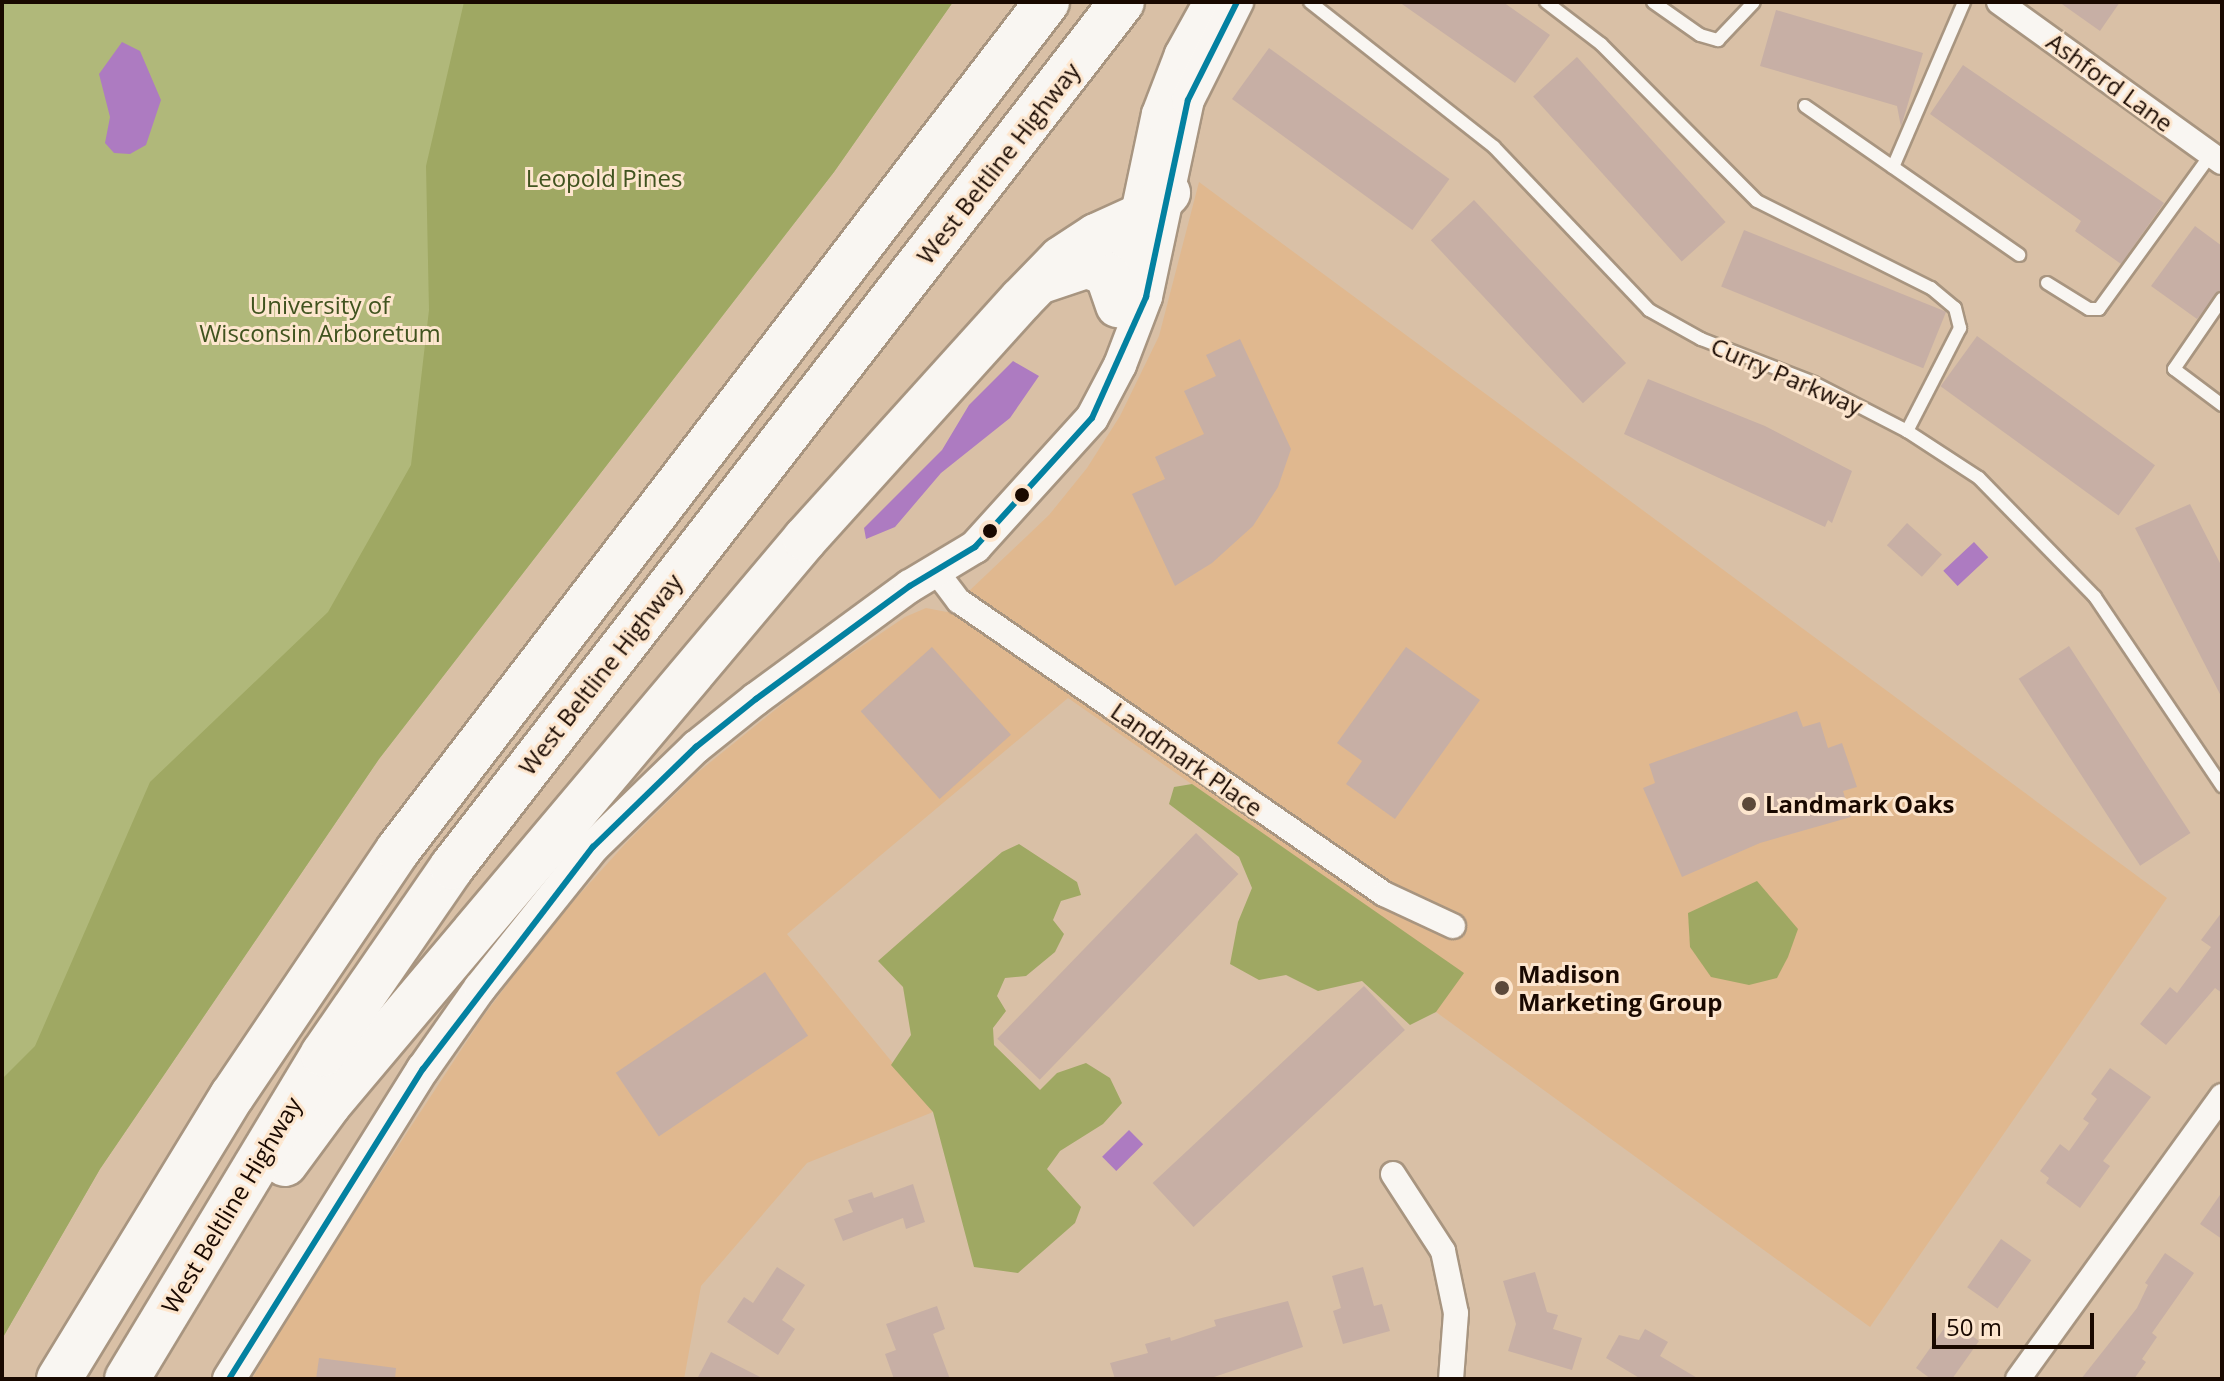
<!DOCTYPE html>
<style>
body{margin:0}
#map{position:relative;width:2224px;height:1381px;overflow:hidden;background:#d9c0a6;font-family:"Open Sans",sans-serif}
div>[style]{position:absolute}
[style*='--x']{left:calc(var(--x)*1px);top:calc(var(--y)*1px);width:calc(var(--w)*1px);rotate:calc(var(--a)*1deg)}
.built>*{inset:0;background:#e0b88f}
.green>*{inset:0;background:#b0b87a}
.forest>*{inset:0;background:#9fa863}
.water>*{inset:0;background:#ad7bc1;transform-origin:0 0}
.building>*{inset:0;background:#c7afa5;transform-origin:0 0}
.roads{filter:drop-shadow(2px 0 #a89580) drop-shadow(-2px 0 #a89580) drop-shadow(0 2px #a89580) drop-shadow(0 -2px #a89580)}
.service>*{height:12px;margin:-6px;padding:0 6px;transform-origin:6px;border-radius:6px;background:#f9f6f2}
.minor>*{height:24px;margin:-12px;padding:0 12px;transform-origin:12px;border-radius:12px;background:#f9f6f2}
.tertiary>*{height:32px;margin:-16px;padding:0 16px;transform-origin:16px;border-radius:16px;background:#f9f6f2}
.motorway>*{height:44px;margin:-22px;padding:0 22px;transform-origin:22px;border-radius:22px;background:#f9f6f2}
.bus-1>*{height:6px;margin:-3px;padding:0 3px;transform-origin:3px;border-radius:3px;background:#0381a1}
.dots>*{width:22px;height:22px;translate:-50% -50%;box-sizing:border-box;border:4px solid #fde6ce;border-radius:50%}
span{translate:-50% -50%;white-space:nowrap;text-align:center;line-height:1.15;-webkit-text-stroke:6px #fde6ce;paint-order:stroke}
.street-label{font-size:24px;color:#190900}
.park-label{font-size:24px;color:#40531f}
.poi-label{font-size:24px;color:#190900;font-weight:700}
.left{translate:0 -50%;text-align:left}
.frame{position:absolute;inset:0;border:4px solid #190900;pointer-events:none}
.scale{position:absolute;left:1932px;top:1313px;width:162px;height:36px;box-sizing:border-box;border:4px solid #190900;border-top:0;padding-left:10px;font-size:24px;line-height:28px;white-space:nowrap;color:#190900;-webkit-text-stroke:6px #fde6ce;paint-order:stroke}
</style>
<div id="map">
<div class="built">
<i style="clip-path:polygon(1199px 182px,2167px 898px,1870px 1327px,1436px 1012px,1463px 973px,1068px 698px,787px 934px,933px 1112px,807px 1163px,701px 1286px,684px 1379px,252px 1379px,300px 1296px,482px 1018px,549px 928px,626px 843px,697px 773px,812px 680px,905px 617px,926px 608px,947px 612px,1049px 515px,1087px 468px,1120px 416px,1159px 336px)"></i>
</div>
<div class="green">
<i style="clip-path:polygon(2px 2px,953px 2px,834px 172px,379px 759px,100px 1169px,2px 1339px)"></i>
</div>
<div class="forest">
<i style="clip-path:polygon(464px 2px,953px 2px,834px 172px,379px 759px,100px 1169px,2px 1339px,2px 1079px,35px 1046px,150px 782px,328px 612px,411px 465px,429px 310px,426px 166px)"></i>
<i style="clip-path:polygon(1192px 784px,1464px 973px,1436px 1012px,1410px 1025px,1362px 981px,1318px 991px,1286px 975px,1259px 980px,1230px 964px,1238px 922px,1252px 888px,1239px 857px,1169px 804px,1174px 787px)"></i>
<i style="clip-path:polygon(1019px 844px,1077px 882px,1081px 895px,1061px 901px,1053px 920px,1064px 934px,1055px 952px,1026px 976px,1005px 978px,997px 996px,1006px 1011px,993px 1028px,994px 1045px,1040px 1090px,1057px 1073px,1086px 1063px,1110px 1078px,1122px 1103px,1103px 1124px,1060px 1151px,1047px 1169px,1081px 1207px,1075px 1223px,1018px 1273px,974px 1267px,933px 1112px,891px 1065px,911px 1035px,903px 987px,878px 961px,1002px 852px)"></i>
<i style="clip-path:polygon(1757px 881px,1798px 929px,1788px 957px,1777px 978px,1749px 985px,1711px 977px,1690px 947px,1688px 913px)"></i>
</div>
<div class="water">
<i style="clip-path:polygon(122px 42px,140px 51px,161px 100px,146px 145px,130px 154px,114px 153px,105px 143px,110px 117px,99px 74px)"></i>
<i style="clip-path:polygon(1013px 361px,1039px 376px,1010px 418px,941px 473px,895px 527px,866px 539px,864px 528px,942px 450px,969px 405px)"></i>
<i style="left:1974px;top:542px;width:21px;height:42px;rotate:47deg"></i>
<i style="left:1129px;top:1130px;width:20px;height:38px;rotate:45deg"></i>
</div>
<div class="building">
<i style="clip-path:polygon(1399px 2px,1503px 2px,1550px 35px,1515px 83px)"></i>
<i style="clip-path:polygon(2059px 2px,2120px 2px,2100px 31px)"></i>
<i style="clip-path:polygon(1776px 10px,1923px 53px,1901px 127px,1897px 106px,1760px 66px)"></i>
<i style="left:1269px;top:48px;width:223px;height:63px;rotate:36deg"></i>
<i style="left:1577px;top:57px;width:222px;height:59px;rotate:48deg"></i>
<i style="clip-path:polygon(1963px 65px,2164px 203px,2121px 264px,2075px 231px,2081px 221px,1930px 114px)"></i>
<i style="left:1474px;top:200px;width:223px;height:59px;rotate:47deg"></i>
<i style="clip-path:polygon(2195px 226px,2222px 246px,2222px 290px,2197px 319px,2151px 286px)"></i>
<i style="left:1744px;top:230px;width:218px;height:61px;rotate:22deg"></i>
<i style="left:1977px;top:336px;width:220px;height:62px;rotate:36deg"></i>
<i style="clip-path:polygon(1240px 339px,1291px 449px,1278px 487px,1253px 526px,1212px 563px,1175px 586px,1132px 494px,1165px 479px,1155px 457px,1204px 434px,1184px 391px,1216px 376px,1206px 355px)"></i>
<i style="clip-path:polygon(1648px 379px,1765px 426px,1852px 471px,1832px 523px,1828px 520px,1825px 527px,1624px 434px)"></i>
<i style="clip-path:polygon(2190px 504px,2222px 567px,2222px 698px,2135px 528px)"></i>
<i style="left:1907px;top:523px;width:47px;height:30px;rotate:42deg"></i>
<i style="left:2069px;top:646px;width:223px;height:60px;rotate:57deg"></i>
<i style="left:932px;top:647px;width:118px;height:96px;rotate:48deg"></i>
<i style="clip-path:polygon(1406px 647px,1480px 700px,1395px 819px,1346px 784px,1362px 761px,1337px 743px)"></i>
<i style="clip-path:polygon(1797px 711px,1803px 727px,1820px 722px,1828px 748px,1842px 743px,1857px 787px,1843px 791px,1851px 817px,1760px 843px,1682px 877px,1643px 788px,1655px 783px,1649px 764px)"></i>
<i style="left:1196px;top:833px;width:59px;height:286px;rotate:44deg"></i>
<i style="clip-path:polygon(2222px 912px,2222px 993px,2215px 988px,2166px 1045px,2140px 1024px,2170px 987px,2177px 993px,2211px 947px,2201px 940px)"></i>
<i style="left:765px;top:972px;width:77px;height:180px;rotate:56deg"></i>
<i style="left:1364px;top:986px;width:60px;height:289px;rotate:47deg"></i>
<i style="clip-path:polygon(2110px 1068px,2151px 1097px,2103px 1161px,2110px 1166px,2080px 1208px,2046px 1183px,2049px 1178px,2040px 1171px,2060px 1144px,2069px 1151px,2089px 1123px,2083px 1119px,2097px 1099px,2091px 1094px)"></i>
<i style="clip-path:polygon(913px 1184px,925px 1222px,906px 1229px,903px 1218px,843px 1241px,834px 1219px,853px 1212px,848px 1200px,872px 1192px,874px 1198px)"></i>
<i style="clip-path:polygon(2222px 1192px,2222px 1239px,2200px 1224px)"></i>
<i style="left:2001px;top:1239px;width:37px;height:59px;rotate:35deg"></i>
<i style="clip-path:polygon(2165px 1253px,2194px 1273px,2152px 1333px,2157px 1337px,2142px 1359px,2146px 1362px,2134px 1379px,2081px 1379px,2137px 1308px,2148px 1285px,2145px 1283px)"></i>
<i style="clip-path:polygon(777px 1267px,805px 1285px,782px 1320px,795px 1329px,778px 1355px,727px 1322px,744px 1297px,753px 1303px)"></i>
<i style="clip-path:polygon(1363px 1267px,1374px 1306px,1382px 1304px,1390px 1331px,1343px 1344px,1333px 1311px,1341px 1308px,1332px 1276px)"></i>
<i style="clip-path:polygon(1535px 1272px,1547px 1312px,1558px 1315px,1553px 1329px,1582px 1338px,1572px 1370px,1508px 1351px,1516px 1324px,1503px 1281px)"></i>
<i style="clip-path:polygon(1288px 1301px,1303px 1347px,1208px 1379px,1115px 1379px,1110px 1363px,1148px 1353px,1145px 1344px,1170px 1337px,1171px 1341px,1216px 1326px,1214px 1320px)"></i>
<i style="clip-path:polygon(937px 1306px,945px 1329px,933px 1334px,950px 1379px,894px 1379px,885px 1354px,896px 1350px,886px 1324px)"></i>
<i style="clip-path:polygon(1950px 1320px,1979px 1341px,1952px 1379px,1931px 1379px,1916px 1368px)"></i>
<i style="clip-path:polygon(1645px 1329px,1668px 1342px,1660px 1356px,1699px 1379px,1641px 1379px,1606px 1358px,1619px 1335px,1639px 1340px)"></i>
<i style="clip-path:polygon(711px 1352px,764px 1379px,697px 1379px)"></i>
<i style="clip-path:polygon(319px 1358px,396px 1368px,395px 1379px,316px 1379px)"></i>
</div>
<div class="roads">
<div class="service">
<i style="--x:1310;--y:2;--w:234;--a:38.2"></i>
<i style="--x:1494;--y:147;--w:225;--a:46.4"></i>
<i style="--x:1649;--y:310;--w:60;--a:29.1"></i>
<i style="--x:1701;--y:339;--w:121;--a:21.3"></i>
<i style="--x:1814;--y:383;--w:105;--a:27.3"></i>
<i style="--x:1907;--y:431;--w:86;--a:33.1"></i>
<i style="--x:1979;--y:478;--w:166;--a:45.7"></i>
<i style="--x:2095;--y:597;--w:228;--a:56.1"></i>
<i style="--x:1546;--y:2;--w:69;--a:37.4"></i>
<i style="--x:1601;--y:44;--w:221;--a:45.2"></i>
<i style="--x:1757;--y:201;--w:195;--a:26.6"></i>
<i style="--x:1931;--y:288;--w:31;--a:40"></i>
<i style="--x:1955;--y:308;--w:21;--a:76"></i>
<i style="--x:1960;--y:328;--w:116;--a:117.2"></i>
<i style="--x:1653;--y:2;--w:57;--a:35.1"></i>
<i style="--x:1700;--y:35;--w:19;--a:16"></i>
<i style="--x:1718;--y:40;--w:52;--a:-46.5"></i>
<i style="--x:1805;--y:106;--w:261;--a:34.8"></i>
<i style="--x:1893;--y:167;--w:180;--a:-66.7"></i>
<i style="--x:2047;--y:283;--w:49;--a:31.8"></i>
<i style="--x:2089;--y:309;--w:10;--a:0"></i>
<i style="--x:2099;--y:309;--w:191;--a:-54.1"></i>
<i style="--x:2222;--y:299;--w:85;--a:124.4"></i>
<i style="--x:2174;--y:369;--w:60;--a:36.9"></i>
</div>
<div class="minor">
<i style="--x:1999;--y:2;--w:274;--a:35.7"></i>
<i style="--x:936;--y:571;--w:38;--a:53"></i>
<i style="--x:959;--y:601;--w:516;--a:34.58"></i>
<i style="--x:1384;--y:894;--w:76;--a:24.9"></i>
<i style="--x:1393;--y:1174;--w:92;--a:57"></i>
<i style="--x:1443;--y:1251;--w:63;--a:78.2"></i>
<i style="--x:1456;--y:1313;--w:66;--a:94.3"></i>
<i style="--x:2018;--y:1379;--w:349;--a:-54.2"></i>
</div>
<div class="tertiary">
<i style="--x:1117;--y:308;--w:198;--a:-78.1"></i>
<i style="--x:1158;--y:114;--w:64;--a:-69"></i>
<i style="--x:1181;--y:54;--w:60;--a:-60.9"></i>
<i style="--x:229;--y:1379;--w:366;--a:-58"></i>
<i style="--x:423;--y:1069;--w:99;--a:-54.9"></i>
<i style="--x:480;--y:988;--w:181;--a:-51.3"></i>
<i style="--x:593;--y:847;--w:144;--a:-44.2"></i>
<i style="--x:696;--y:747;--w:77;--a:-38.7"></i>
<i style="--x:756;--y:699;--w:191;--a:-36.3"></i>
<i style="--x:910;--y:586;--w:76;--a:-31"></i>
<i style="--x:975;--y:547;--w:174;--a:-47.8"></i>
<i style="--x:1092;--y:418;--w:60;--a:-62.2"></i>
<i style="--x:1120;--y:365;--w:73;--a:-69.1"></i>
<i style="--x:1146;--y:297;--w:201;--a:-78"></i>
<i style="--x:1188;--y:100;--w:110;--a:-63.4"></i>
</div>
<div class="motorway">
<i style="--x:1044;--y:280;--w:44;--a:-18.4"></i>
<i style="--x:1086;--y:266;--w:14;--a:17"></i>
<i style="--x:1099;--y:270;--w:11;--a:34"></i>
<i style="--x:1108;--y:276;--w:31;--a:71"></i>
<i style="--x:285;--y:1164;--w:74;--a:-53.7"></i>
<i style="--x:329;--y:1104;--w:739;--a:-49.89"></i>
<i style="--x:805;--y:539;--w:322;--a:-47.9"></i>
<i style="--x:1021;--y:300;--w:57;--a:-45.7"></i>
<i style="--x:1061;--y:259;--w:42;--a:-33.3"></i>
<i style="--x:1096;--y:236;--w:58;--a:-24.4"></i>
<i style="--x:1149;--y:212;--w:27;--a:-45"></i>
<i style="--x:59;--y:1379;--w:332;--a:-58.6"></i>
<i style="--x:232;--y:1096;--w:297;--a:-56"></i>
<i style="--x:398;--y:850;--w:1068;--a:-52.57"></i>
<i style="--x:127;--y:1379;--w:380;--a:-58.9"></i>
<i style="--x:323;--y:1054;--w:227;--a:-55.4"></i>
<i style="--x:452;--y:867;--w:1094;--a:-52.24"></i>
</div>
</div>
<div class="bus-1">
<i style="--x:229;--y:1379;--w:366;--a:-58"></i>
<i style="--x:423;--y:1069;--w:280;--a:-52.6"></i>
<i style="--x:593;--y:847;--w:144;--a:-44.2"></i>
<i style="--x:696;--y:747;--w:77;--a:-38.7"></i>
<i style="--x:756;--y:699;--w:191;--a:-36.3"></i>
<i style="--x:910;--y:586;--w:76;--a:-31"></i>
<i style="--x:975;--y:547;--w:174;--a:-47.8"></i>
<i style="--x:1092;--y:418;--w:133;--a:-65.9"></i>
<i style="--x:1146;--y:297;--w:201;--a:-78"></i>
<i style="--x:1188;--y:100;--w:110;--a:-63.4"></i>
</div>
<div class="dots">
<i style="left:1022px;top:495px;background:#190900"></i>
<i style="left:990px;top:531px;background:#190900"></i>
<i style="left:1749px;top:804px;background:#5c493a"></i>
<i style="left:1502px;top:988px;background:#5c493a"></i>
</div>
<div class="street-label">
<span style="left:2110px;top:82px;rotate:36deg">Ashford Lane</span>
<span style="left:998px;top:163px;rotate:-52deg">West Beltline Highway</span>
<span style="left:1787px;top:376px;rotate:23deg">Curry Parkway</span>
<span style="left:600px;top:674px;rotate:-52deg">West Beltline Highway</span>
<span style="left:1187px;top:759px;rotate:35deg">Landmark Place</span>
<span style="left:231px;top:1205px;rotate:-59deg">West Beltline Highway</span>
</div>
<div class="park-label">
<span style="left:604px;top:178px">Leopold Pines</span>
<span style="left:320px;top:319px">University of<br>Wisconsin Arboretum</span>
</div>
<div class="poi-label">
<span class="left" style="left:1765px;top:804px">Landmark Oaks</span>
<span class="left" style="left:1518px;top:988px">Madison<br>Marketing Group</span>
</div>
<div class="frame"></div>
<div class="scale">50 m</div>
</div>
